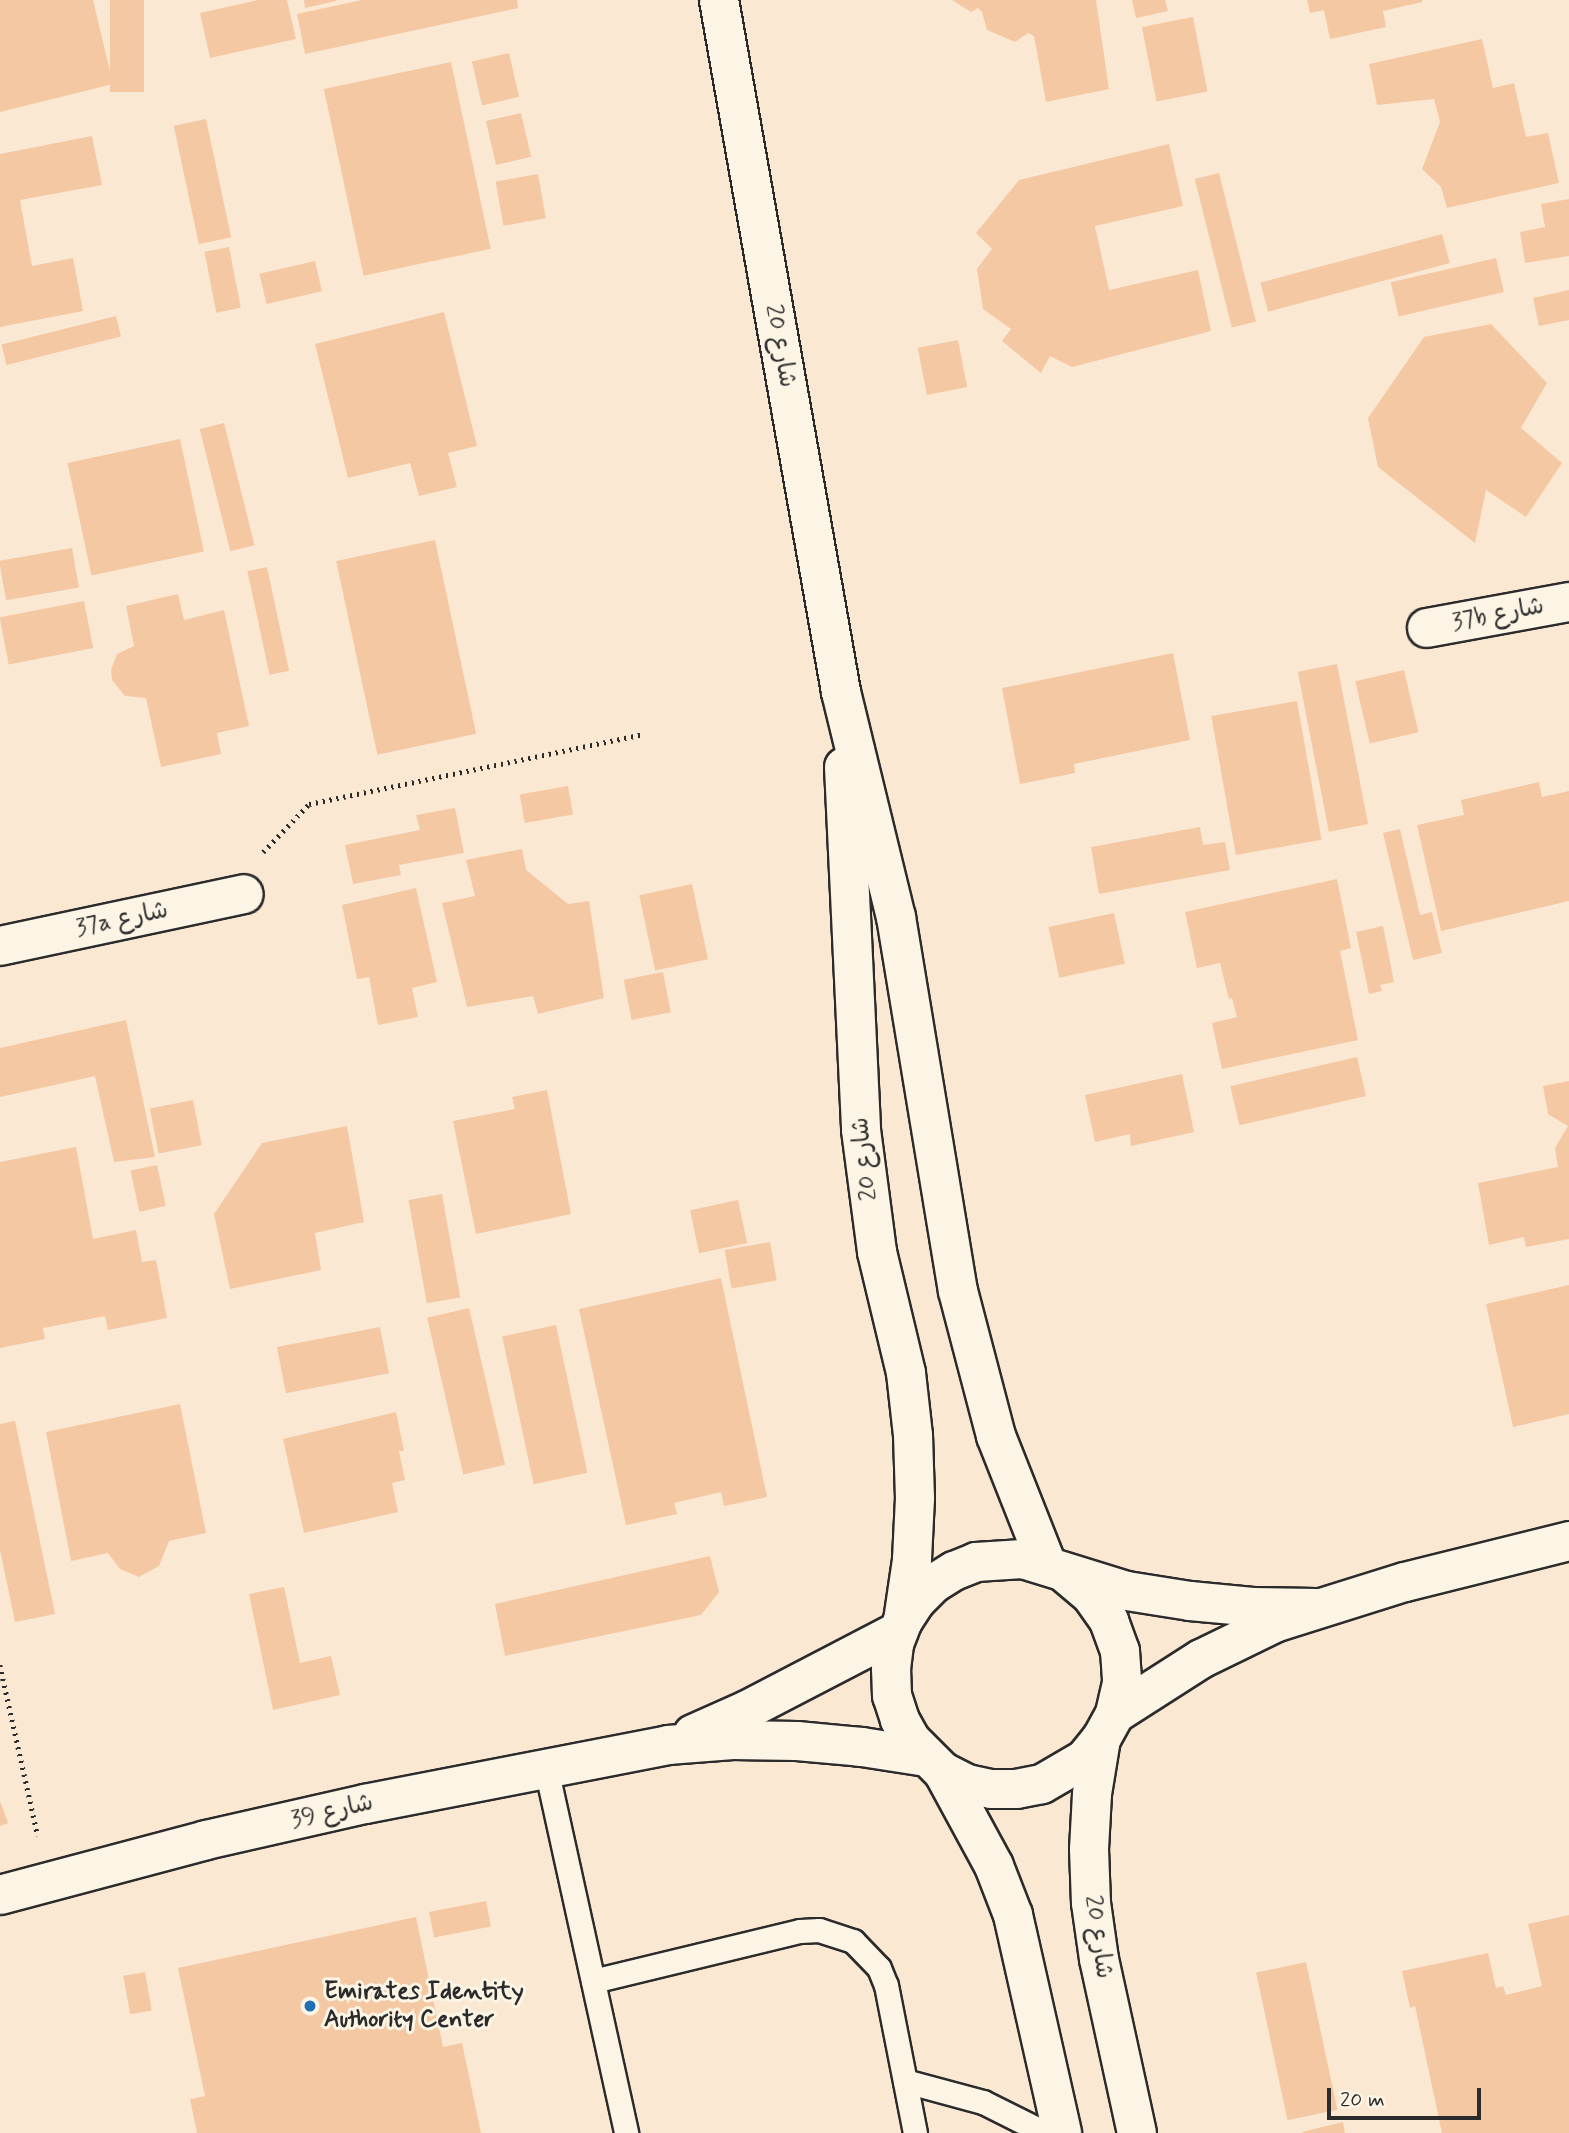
<!DOCTYPE html>
<meta charset="utf-8">
<style>
body{margin:0}
#map{position:relative;width:1569px;height:2133px;overflow:hidden;background:#fae8d2;font-family:Mynerve,"Playpen Sans Arabic",sans-serif}
div>[style]{position:absolute}
[style*='--x']{left:calc(var(--x)*1px);top:calc(var(--y)*1px);width:calc(var(--w)*1px);rotate:calc(var(--a)*1deg)}
.building>*{inset:0;background:#f5c8a4;transform-origin:0 0}
.path>*{height:4.5px;margin-top:-2.25px;transform-origin:0;background:repeating-linear-gradient(90deg,#2b2b2b 0 2px,transparent 0 7px)}
.roads{filter:drop-shadow(2px 0 #2b2b2b) drop-shadow(-2px 0 #2b2b2b) drop-shadow(0 2px #2b2b2b) drop-shadow(0 -2px #2b2b2b)}
.service>*{height:23px;margin:-11.5px;padding:0 11.5px;transform-origin:11.5px;border-radius:11.5px;background:#fcf5e5}
.minor>*{height:38px;margin:-19px;padding:0 19px;transform-origin:19px;border-radius:19px;background:#fcf5e5}
.dots>*{width:19px;height:19px;translate:-50% -50%;box-sizing:border-box;border:4px solid #fcf5e5;border-radius:50%}
span{translate:-50% -50%;white-space:nowrap;text-align:center;line-height:1.15;-webkit-text-stroke:6px #fcf5e5;paint-order:stroke}
.street-label{font-size:24px;color:#2b2b2b}
.poi-label{font-size:24px;color:#2b2b2b;font-weight:700}
.left{translate:0 -50%;text-align:left}
.scale{position:absolute;left:1327px;top:2088px;width:154px;height:32px;box-sizing:border-box;border:4px solid #2b2b2b;border-top:0;padding-left:9px;font-size:21px;line-height:24px;white-space:nowrap;color:#2b2b2b;-webkit-text-stroke:5px #fcf5e5;paint-order:stroke}
</style>
<div id="map">
<div class="building">
<i style="clip-path:polygon(0 0,93px 0,113px 84px,0 112px)"></i>
<i style="left:110px;top:0;width:34px;height:92px"></i>
<i style="clip-path:polygon(258px 0,287px 0,296px 39px,210px 58px,200px 13px)"></i>
<i style="clip-path:polygon(304px 0,336px 0,336px 1px,305px 8px)"></i>
<i style="clip-path:polygon(362px 0,517px 0,518px 8px,305px 54px,297px 14px)"></i>
<i style="clip-path:polygon(952px 0,1096px 0,1109px 89px,1046px 102px,1034px 36px,1028px 33px,1015px 42px,987px 30px,982px 12px,978px 8px,971px 12px)"></i>
<i style="clip-path:polygon(1132px 0,1165px 0,1168px 11px,1136px 18px)"></i>
<i style="clip-path:polygon(1307px 0,1422px 0,1422px 2px,1383px 11px,1386px 27px,1330px 39px,1324px 10px,1310px 13px)"></i>
<i style="left:1193px;top:17px;width:76px;height:52px;rotate:79deg"></i>
<i style="clip-path:polygon(1482px 39px,1493px 88px,1514px 83px,1526px 137px,1548px 133px,1559px 183px,1447px 208px,1441px 187px,1422px 169px,1440px 122px,1434px 99px,1377px 105px,1369px 64px)"></i>
<i style="left:509px;top:53px;width:45px;height:38px;rotate:77deg"></i>
<i style="left:451px;top:62px;width:191px;height:130px;rotate:78deg"></i>
<i style="left:521px;top:113px;width:45px;height:36px;rotate:77deg"></i>
<i style="left:206px;top:119px;width:121px;height:33px;rotate:78deg"></i>
<i style="clip-path:polygon(92px 136px,102px 185px,20px 200px,32px 266px,73px 258px,83px 311px,0 327px,0 154px)"></i>
<i style="clip-path:polygon(1169px 144px,1183px 206px,1095px 226px,1109px 290px,1198px 270px,1211px 331px,1072px 367px,1050px 356px,1041px 373px,1002px 341px,1011px 329px,983px 309px,977px 269px,992px 249px,976px 233px,1019px 180px)"></i>
<i style="left:1219px;top:173px;width:153px;height:25px;rotate:76deg"></i>
<i style="left:538px;top:174px;width:45px;height:43px;rotate:80deg"></i>
<i style="clip-path:polygon(1569px 199px,1569px 256px,1525px 263px,1520px 232px,1545px 227px,1541px 204px)"></i>
<i style="left:1442px;top:234px;width:30px;height:188px;rotate:75deg"></i>
<i style="left:229px;top:247px;width:62px;height:25px;rotate:79deg"></i>
<i style="left:1496px;top:258px;width:35px;height:108px;rotate:77deg"></i>
<i style="left:315px;top:261px;width:31px;height:57px;rotate:77deg"></i>
<i style="clip-path:polygon(1569px 290px,1569px 320px,1539px 326px,1533px 298px)"></i>
<i style="clip-path:polygon(444px 312px,477px 446px,448px 453px,457px 487px,419px 496px,410px 463px,348px 478px,315px 344px)"></i>
<i style="left:116px;top:316px;width:21px;height:118px;rotate:76deg"></i>
<i style="clip-path:polygon(1491px 324px,1547px 383px,1521px 428px,1562px 463px,1526px 517px,1486px 490px,1475px 543px,1378px 467px,1368px 418px,1424px 337px)"></i>
<i style="left:958px;top:340px;width:48px;height:41px;rotate:79deg"></i>
<i style="left:224px;top:423px;width:126px;height:25px;rotate:76deg"></i>
<i style="left:180px;top:439px;width:115px;height:115px;rotate:78deg"></i>
<i style="left:435px;top:540px;width:198px;height:101px;rotate:78deg"></i>
<i style="left:72px;top:548px;width:40px;height:74px;rotate:80deg"></i>
<i style="left:267px;top:567px;width:106px;height:20px;rotate:78deg"></i>
<i style="clip-path:polygon(178px 594px,184px 620px,224px 610px,249px 726px,217px 733px,221px 754px,161px 767px,146px 698px,125px 696px,112px 680px,111px 670px,117px 654px,134px 646px,126px 606px)"></i>
<i style="left:84px;top:601px;width:48px;height:86px;rotate:79deg"></i>
<i style="clip-path:polygon(1173px 653px,1190px 740px,1074px 764px,1075px 773px,1020px 784px,1002px 688px)"></i>
<i style="left:1337px;top:664px;width:163px;height:40px;rotate:79deg"></i>
<i style="left:1404px;top:670px;width:64px;height:50px;rotate:77deg"></i>
<i style="left:1297px;top:701px;width:141px;height:87px;rotate:80deg"></i>
<i style="clip-path:polygon(1539px 782px,1542px 797px,1569px 791px,1569px 901px,1441px 931px,1417px 825px,1464px 815px,1461px 800px)"></i>
<i style="left:568px;top:786px;width:29px;height:49px;rotate:80deg"></i>
<i style="clip-path:polygon(455px 808px,464px 853px,399px 865px,401px 875px,353px 884px,345px 845px,420px 830px,416px 815px)"></i>
<i style="clip-path:polygon(1200px 827px,1203px 845px,1225px 842px,1230px 870px,1099px 894px,1091px 847px)"></i>
<i style="clip-path:polygon(1400px 829px,1420px 915px,1432px 912px,1442px 953px,1413px 960px,1383px 833px)"></i>
<i style="clip-path:polygon(522px 849px,526px 870px,568px 904px,589px 901px,604px 998px,538px 1014px,533px 996px,467px 1007px,442px 903px,475px 896px,466px 860px)"></i>
<i style="clip-path:polygon(1337px 879px,1351px 948px,1340px 951px,1358px 1040px,1222px 1069px,1212px 1023px,1237px 1017px,1232px 998px,1229px 999px,1220px 963px,1197px 968px,1185px 912px)"></i>
<i style="left:692px;top:884px;width:77px;height:54px;rotate:78deg"></i>
<i style="clip-path:polygon(416px 888px,437px 982px,412px 988px,418px 1017px,378px 1025px,369px 977px,357px 979px,342px 905px)"></i>
<i style="left:1114px;top:913px;width:52px;height:67px;rotate:78deg"></i>
<i style="clip-path:polygon(1383px 926px,1394px 982px,1380px 985px,1382px 991px,1369px 994px,1356px 932px)"></i>
<i style="left:663px;top:972px;width:41px;height:40px;rotate:79deg"></i>
<i style="clip-path:polygon(126px 1020px,155px 1157px,114px 1162px,95px 1076px,0 1097px,0 1048px)"></i>
<i style="left:1357px;top:1057px;width:40px;height:130px;rotate:77deg"></i>
<i style="clip-path:polygon(1182px 1074px,1194px 1132px,1131px 1146px,1130px 1134px,1095px 1142px,1085px 1095px)"></i>
<i style="clip-path:polygon(1569px 1081px,1569px 1239px,1526px 1247px,1524px 1237px,1489px 1245px,1478px 1183px,1558px 1167px,1555px 1148px,1568px 1126px,1548px 1114px,1543px 1086px)"></i>
<i style="clip-path:polygon(547px 1090px,571px 1214px,476px 1234px,453px 1121px,515px 1109px,512px 1097px)"></i>
<i style="left:193px;top:1100px;width:46px;height:44px;rotate:79deg"></i>
<i style="clip-path:polygon(347px 1126px,364px 1222px,315px 1233px,321px 1270px,230px 1289px,214px 1214px,262px 1143px)"></i>
<i style="clip-path:polygon(76px 1147px,93px 1239px,136px 1230px,142px 1262px,156px 1260px,167px 1318px,108px 1330px,105px 1316px,43px 1328px,45px 1339px,0 1348px,0 1162px)"></i>
<i style="left:157px;top:1165px;width:42px;height:27px;rotate:78deg"></i>
<i style="left:442px;top:1194px;width:105px;height:34px;rotate:80deg"></i>
<i style="left:738px;top:1200px;width:44px;height:49px;rotate:78deg"></i>
<i style="left:770px;top:1242px;width:39px;height:46px;rotate:80deg"></i>
<i style="clip-path:polygon(721px 1278px,767px 1497px,724px 1506px,721px 1492px,674px 1503px,677px 1514px,626px 1525px,579px 1309px)"></i>
<i style="clip-path:polygon(1569px 1285px,1569px 1414px,1513px 1427px,1486px 1304px)"></i>
<i style="left:469px;top:1308px;width:161px;height:43px;rotate:77deg"></i>
<i style="left:556px;top:1325px;width:151px;height:55px;rotate:78deg"></i>
<i style="left:380px;top:1327px;width:47px;height:105px;rotate:79deg"></i>
<i style="clip-path:polygon(180px 1404px,206px 1533px,169px 1541px,159px 1566px,139px 1577px,120px 1569px,108px 1553px,71px 1561px,46px 1432px)"></i>
<i style="clip-path:polygon(396px 1412px,404px 1451px,399px 1451px,405px 1480px,392px 1483px,398px 1512px,304px 1533px,283px 1439px)"></i>
<i style="clip-path:polygon(15px 1421px,55px 1614px,15px 1622px,0 1550px,0 1424px)"></i>
<i style="clip-path:polygon(710px 1556px,719px 1592px,701px 1615px,505px 1656px,495px 1604px)"></i>
<i style="clip-path:polygon(284px 1587px,300px 1663px,331px 1656px,340px 1695px,273px 1710px,249px 1594px)"></i>
<i style="clip-path:polygon(0 1801px,8px 1823px,0 1826px)"></i>
<i style="left:486px;top:1901px;width:26px;height:58px;rotate:79deg"></i>
<i style="clip-path:polygon(1569px 1915px,1569px 2133px,1442px 2133px,1415px 2006px,1410px 2008px,1402px 1971px,1488px 1953px,1496px 1988px,1503px 1986px,1506px 1995px,1542px 1986px,1528px 1924px)"></i>
<i style="clip-path:polygon(416px 1917px,443px 2047px,462px 2043px,481px 2133px,197px 2133px,190px 2099px,205px 2096px,178px 1968px)"></i>
<i style="left:1306px;top:1962px;width:151px;height:51px;rotate:78deg"></i>
<i style="left:145px;top:1972px;width:39px;height:22px;rotate:80deg"></i>
<i style="clip-path:polygon(1343px 2122px,1345px 2133px,1302px 2133px,1302px 2132px)"></i>
</div>
<div class="path">
<i style="--x:263;--y:852;--w:66;--a:-46.2"></i>
<i style="--x:309;--y:804;--w:341;--a:-11.8"></i>
<i style="--x:0;--y:1665;--w:175;--a:77.5"></i>
</div>
<div class="roads">
<div class="service">
<i style="--x:546;--y:1768;--w:374;--a:77.6"></i>
<i style="--x:593;--y:1981;--w:213;--a:-13.6"></i>
<i style="--x:800;--y:1931;--w:19;--a:-3"></i>
<i style="--x:819;--y:1930;--w:36;--a:18"></i>
<i style="--x:853;--y:1941;--w:37;--a:46"></i>
<i style="--x:879;--y:1968;--w:18;--a:68"></i>
<i style="--x:886;--y:1985;--w:151;--a:78.9"></i>
<i style="--x:905;--y:2081;--w:81;--a:15.1"></i>
<i style="--x:983;--y:2102;--w:69;--a:26.6"></i>
</div>
<div class="minor">
<i style="--x:719;--y:0;--w:703;--a:80"></i>
<i style="--x:841;--y:692;--w:232;--a:76.3"></i>
<i style="--x:896;--y:917;--w:379;--a:80.6"></i>
<i style="--x:958;--y:1291;--w:150;--a:75.3"></i>
<i style="--x:996;--y:1436;--w:139;--a:68.4"></i>
<i style="--x:1427;--y:628;--w:144;--a:-10.4"></i>
<i style="--x:844;--y:767;--w:363;--a:87.3"></i>
<i style="--x:861;--y:1130;--w:123;--a:82.5"></i>
<i style="--x:877;--y:1252;--w:124;--a:76.5"></i>
<i style="--x:906;--y:1373;--w:62;--a:83.6"></i>
<i style="--x:913;--y:1435;--w:63;--a:88.2"></i>
<i style="--x:915;--y:1498;--w:62;--a:92.8"></i>
<i style="--x:912;--y:1560;--w:62;--a:98.4"></i>
<i style="--x:0;--y:946;--w:249;--a:-12"></i>
<i style="--x:1067;--y:1575;--w:31;--a:40"></i>
<i style="--x:1091;--y:1595;--w:32;--a:55"></i>
<i style="--x:1109;--y:1621;--w:32;--a:70"></i>
<i style="--x:1120;--y:1651;--w:32;--a:86"></i>
<i style="--x:1122;--y:1683;--w:32;--a:103"></i>
<i style="--x:1115;--y:1714;--w:29;--a:119"></i>
<i style="--x:1101;--y:1739;--w:26;--a:129"></i>
<i style="--x:1085;--y:1759;--w:50;--a:149.8"></i>
<i style="--x:1042;--y:1784;--w:25;--a:169"></i>
<i style="--x:1017;--y:1789;--w:26;--a:180"></i>
<i style="--x:991;--y:1789;--w:25;--a:-168"></i>
<i style="--x:967;--y:1784;--w:27;--a:-153"></i>
<i style="--x:943;--y:1772;--w:45;--a:-135"></i>
<i style="--x:911;--y:1740;--w:23;--a:-119"></i>
<i style="--x:900;--y:1720;--w:25;--a:-108"></i>
<i style="--x:892;--y:1696;--w:27;--a:-92"></i>
<i style="--x:891;--y:1669;--w:25;--a:-83"></i>
<i style="--x:894;--y:1644;--w:25;--a:-69"></i>
<i style="--x:903;--y:1621;--w:24;--a:-57"></i>
<i style="--x:916;--y:1601;--w:24;--a:-45"></i>
<i style="--x:933;--y:1584;--w:25;--a:-32"></i>
<i style="--x:954;--y:1571;--w:24;--a:-22"></i>
<i style="--x:976;--y:1562;--w:47;--a:-3.7"></i>
<i style="--x:1023;--y:1559;--w:109;--a:17.1"></i>
<i style="--x:1127;--y:1591;--w:64;--a:9"></i>
<i style="--x:1190;--y:1601;--w:63;--a:5.4"></i>
<i style="--x:1253;--y:1607;--w:63;--a:0.9"></i>
<i style="--x:1115;--y:1714;--w:102;--a:-32.6"></i>
<i style="--x:1201;--y:1659;--w:85;--a:-26"></i>
<i style="--x:1277;--y:1622;--w:134;--a:-17.4"></i>
<i style="--x:1405;--y:1582;--w:169;--a:-14"></i>
<i style="--x:693;--y:1734;--w:59;--a:-24"></i>
<i style="--x:747;--y:1710;--w:171;--a:-27.5"></i>
<i style="--x:1101;--y:1739;--w:56;--a:99.3"></i>
<i style="--x:1092;--y:1794;--w:55;--a:93.1"></i>
<i style="--x:1089;--y:1849;--w:54;--a:87.9"></i>
<i style="--x:1091;--y:1903;--w:57;--a:81.9"></i>
<i style="--x:1099;--y:1959;--w:178;--a:77.7"></i>
<i style="--x:943;--y:1772;--w:107;--a:61.5"></i>
<i style="--x:994;--y:1866;--w:53;--a:68.8"></i>
<i style="--x:1013;--y:1915;--w:223;--a:77.3"></i>
<i style="--x:0;--y:1895;--w:213;--a:-14.9"></i>
<i style="--x:206;--y:1840;--w:163;--a:-12.8"></i>
<i style="--x:365;--y:1804;--w:309;--a:-11"></i>
<i style="--x:668;--y:1745;--w:65;--a:-4.4"></i>
<i style="--x:733;--y:1740;--w:64;--a:0.9"></i>
<i style="--x:797;--y:1741;--w:65;--a:5.3"></i>
<i style="--x:862;--y:1747;--w:65;--a:8.9"></i>
</div>
</div>
<div class="dots">
<i style="left:310px;top:2006px;background:#1f6fb2"></i>
</div>
<div class="street-label">
<span style="left:780px;top:346px;rotate:80deg">شارع 20</span>
<span style="left:1498px;top:615px;rotate:-11deg">37b شارع</span>
<span style="left:122px;top:920px;rotate:-12deg">37a شارع</span>
<span style="left:865px;top:1159px;rotate:-96deg">شارع 20</span>
<span style="left:332px;top:1812px;rotate:-13deg">شارع 39</span>
<span style="left:1098px;top:1937px;rotate:82deg">شارع 20</span>
</div>
<div class="poi-label">
<span class="left" style="left:324px;top:2006px">Emirates Identity<br>Authority Center</span>
</div>
<div class="scale">20 m</div>
</div>
